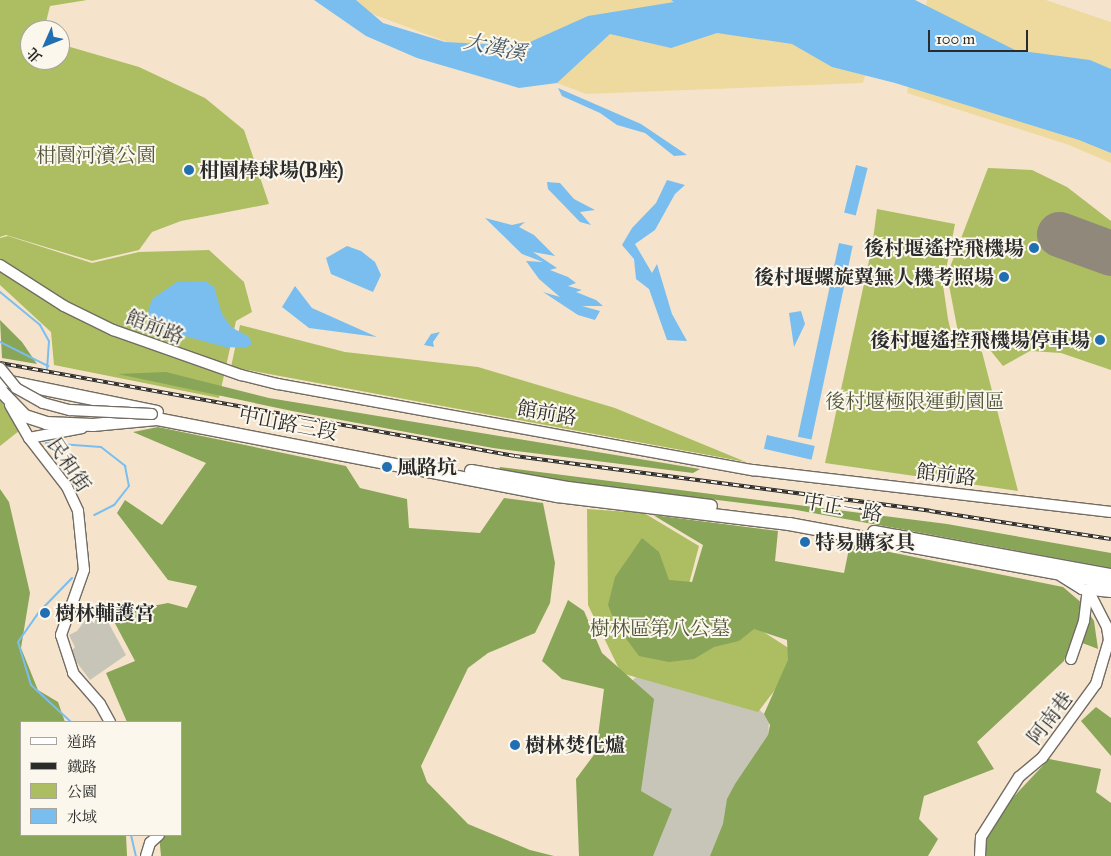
<!DOCTYPE html>
<meta charset="utf-8">
<style>
body{margin:0}
#map{position:relative;width:1111px;height:856px;overflow:hidden;background:#f5e4cb;font-family:"IM FELL Great Primer","Noto Serif TC",serif}
div>[style]{position:absolute}
[style*='--x']{left:calc(var(--x)*1px);top:calc(var(--y)*1px);width:calc(var(--w)*1px);rotate:calc(var(--a)*1deg)}
.industrial>*{inset:0;background:#c6c5b8}
.green>*{inset:0;background:#acbe61}
.forest>*{inset:0;background:#89a557}
.sand>*{inset:0;background:#eeda9e}
.water>*{inset:0;background:#7abef0;transform-origin:0 0}
.stream>*{height:2px;margin:-1px;padding:0 1px;transform-origin:1px;border-radius:1px;background:#7abef0}
.runway>*{height:45px;margin:-22.5px;padding:0 22.5px;transform-origin:22.5px;border-radius:22.5px;background:#90887b}
.roads{filter:drop-shadow(1px 0 #726c63) drop-shadow(-1px 0 #726c63) drop-shadow(0 1px #726c63) drop-shadow(0 -1px #726c63)}
.minor>*{height:10px;margin:-5px;padding:0 5px;transform-origin:5px;border-radius:5px;background:#fff}
.major>*{height:12px;margin:-6px;padding:0 6px;transform-origin:6px;border-radius:6px;background:#fff}
.rail>*{height:4px;margin-top:-2px;transform-origin:0;background:repeating-linear-gradient(90deg,#fbf7ec 0 5.5px,#2b2b2b 0 11px);box-sizing:border-box;border-block:1px solid #2b2b2b}
.bridges{filter:drop-shadow(1px 0 #726c63) drop-shadow(-1px 0 #726c63) drop-shadow(0 1px #726c63) drop-shadow(0 -1px #726c63)}
.minor-bridge>*{height:10px;margin:-5px;padding:0 5px;transform-origin:5px;border-radius:5px;background:#fff}
.dots>*{width:14px;height:14px;translate:-50% -50%;box-sizing:border-box;border:2px solid #fbf7ec;border-radius:50%}
span{translate:-50% -50%;white-space:nowrap;text-align:center;line-height:1.15;-webkit-text-stroke:4px #fbf7ec;paint-order:stroke}
.park-label{font-size:20px;color:#52573b}
.poi-label{font-size:20px;color:#2b2b2b;font-weight:700}
.left{translate:0 -50%;text-align:left}
.right{translate:-100% -50%;text-align:right}
.street-label{font-size:20px;color:#2b2b2b}
.water-label{font-size:21px;color:#435766;font-style:italic}
.legend{position:absolute;left:20px;top:721px;width:162px;height:115px;box-sizing:border-box;background:#fbf7ec;border:1px solid #a8a59f;margin:0;padding:6px 9px;list-style:none;font-size:15px;color:#2b2b2b}
.legend li{display:flex;align-items:center;gap:10px;height:25px}
.legend b{width:25px;border:1px solid #a8a59f}
.north{position:absolute;left:20px;top:20px;width:50px;height:50px;box-sizing:border-box;background:#fbf7ec;border:1px solid #a8a59f;border-radius:50%;rotate:226deg;font-size:14px;font-weight:700;line-height:20px;text-align:center;color:#2b2b2b}
.north::after{content:'';display:block;margin:auto;width:18px;height:22px;background:#1f6fb2;clip-path:polygon(50% 0,100% 100%,50% 72%,0 100%)}
.scale{position:absolute;left:928px;top:30px;width:100px;height:22px;box-sizing:border-box;border:2px solid #2b2b2b;border-top:0;padding-left:6px;font-size:15px;line-height:18px;white-space:nowrap;color:#2b2b2b;-webkit-text-stroke:4px #fbf7ec;paint-order:stroke}
</style>
<div id="map">
<div class="industrial">
<i style="clip-path:polygon(96px 606px,109px 614px,108px 622px,126px 655px,90px 680px,75px 660px,72px 650px,75px 647px,69px 635px,77px 631px)"></i>
<i style="clip-path:polygon(639px 674px,755px 706px,769px 718px,768px 743px,711px 856px,590px 856px,627px 686px)"></i>
</div>
<div class="green">
<i style="clip-path:polygon(0 0,87px 0,50px 6px,44px 30px,30px 30px,30px 60px,60px 60px,60px 44px,139px 67px,205px 98px,244px 130px,269px 204px,181px 221px,152px 232px,139px 250px,92px 261px,6px 235px,0 237px)"></i>
<i style="clip-path:polygon(988px 168px,1032px 170px,1067px 187px,1111px 221px,1111px 370px,1061px 353px,1030px 351px,1003px 366px,981px 339px,958px 332px,947px 275px)"></i>
<i style="clip-path:polygon(877px 209px,955px 224px,943px 285px,948px 319px,952px 336px,982px 352px,1018px 491px,825px 463px,872px 247px)"></i>
<i style="clip-path:polygon(8px 236px,92px 263px,139px 252px,209px 250px,244px 282px,252px 312px,236px 321px,219px 398px,54px 365px,51px 332px,0 285px,0 238px)"></i>
<i style="clip-path:polygon(240px 325px,345px 352px,478px 367px,615px 408px,746px 462px,231px 367px)"></i>
<i style="clip-path:polygon(0 398px,19px 431px,0 446px)"></i>
<i style="clip-path:polygon(587px 509px,644px 513px,699px 546px,689px 584px,801px 656px,758px 712px,621px 673px,588px 605px)"></i>
</div>
<div class="forest">
<i style="clip-path:polygon(0 320px,22px 342px,37px 364px,2px 358px)"></i>
<i style="clip-path:polygon(166px 372px,269px 398px,700px 469px,693px 473px,493px 448px,292px 411px,118px 374px)"></i>
<i style="clip-path:polygon(158px 427px,346px 466px,360px 488px,407px 499px,409px 528px,480px 533px,504px 498px,543px 503px,555px 563px,550px 603px,535px 633px,488px 653px,468px 668px,421px 766px,427px 782px,468px 824px,530px 850px,554px 856px,161px 856px,159px 835px,181px 835px,181px 722px,127px 722px,106px 673px,135px 661px,110px 614px,168px 603px,187px 608px,197px 586px,168px 580px,117px 513px,125px 500px,162px 525px,206px 463px,133px 432px)"></i>
<i style="clip-path:polygon(500px 467px,947px 524px,1111px 553px,1111px 568px,791px 509px,539px 478px,499px 470px)"></i>
<i style="clip-path:polygon(0 489px,9px 502px,30px 593px,21px 648px,38px 690px,58px 702px,65px 722px,21px 722px,21px 835px,126px 835px,127px 856px,0 856px)"></i>
<i style="clip-path:polygon(653px 515px,778px 531px,775px 561px,844px 573px,850px 544px,1063px 587px,1083px 604px,1094px 621px,1098px 649px,1072px 639px,1064px 661px,977px 742px,994px 769px,924px 796px,919px 819px,938px 839px,928px 856px,710px 856px,723px 824px,727px 799px,735px 784px,768px 735px,770px 725px,764px 714px,788px 660px,787px 640px,754px 629px,739px 641px,714px 647px,694px 659px,669px 662px,639px 656px,616px 625px,608px 605px,615px 577px,642px 538px,659px 552px,669px 580px,692px 582px,703px 545px)"></i>
<i style="clip-path:polygon(568px 600px,584px 611px,602px 653px,654px 699px,641px 791px,672px 809px,653px 856px,579px 856px,576px 779px,596px 752px,604px 689px,562px 679px,542px 661px)"></i>
<i style="clip-path:polygon(1096px 707px,1111px 718px,1111px 756px,1081px 721px)"></i>
<i style="clip-path:polygon(1049px 759px,1101px 769px,1096px 792px,1111px 803px,1111px 856px,985px 856px,987px 834px,1006px 805px)"></i>
</div>
<div class="sand">
<i style="clip-path:polygon(335px 0,887px 0,863px 83px,586px 94px)"></i>
<i style="clip-path:polygon(927px 0,1046px 0,1111px 22px,1111px 163px,1069px 145px,907px 93px)"></i>
</div>
<div class="water">
<i style="clip-path:polygon(314px 0,356px 0,383px 23px,445px 42px,521px 46px,588px 16px,674px 2px,671px 0,915px 0,1015px 50px,1090px 60px,1111px 69px,1111px 153px,1079px 140px,895px 83px,832px 67px,792px 44px,717px 33px,671px 48px,610px 34px,557px 83px,519px 88px,417px 58px,366px 36px)"></i>
<i style="clip-path:polygon(558px 88px,641px 124px,687px 155px,674px 156px,645px 133px,617px 125px,600px 113px,562px 96px)"></i>
<i style="left:856px;top:165px;width:12px;height:49px;rotate:14deg"></i>
<i style="clip-path:polygon(667px 180px,685px 185px,675px 194px,655px 230px,635px 244px,652px 273px,657px 264px,672px 314px,687px 341px,667px 340px,649px 289px,636px 279px,634px 259px,622px 245px,632px 228px,656px 203px)"></i>
<i style="clip-path:polygon(547px 182px,560px 183px,574px 199px,595px 210px,580px 212px,591px 225px,580px 222px,548px 189px)"></i>
<i style="clip-path:polygon(485px 218px,512px 225px,525px 222px,519px 227px,534px 235px,555px 256px,533px 252px,557px 268px,550px 270px,568px 277px,576px 283px,568px 286px,582px 290px,576px 292px,596px 300px,603px 306px,582px 306px,600px 311px,595px 320px,578px 315px,543px 292px,560px 297px,539px 279px,526px 261px,543px 262px,522px 254px)"></i>
<i style="left:839px;top:243px;width:14px;height:198px;rotate:12deg"></i>
<i style="clip-path:polygon(347px 246px,361px 251px,375px 262px,381px 275px,373px 292px,331px 274px,326px 258px)"></i>
<i style="clip-path:polygon(205px 281px,214px 287px,222px 314px,231px 327px,249px 337px,252px 344px,245px 348px,225px 347px,170px 332px,157px 325px,148px 312px,152px 299px,177px 282px)"></i>
<i style="clip-path:polygon(295px 286px,312px 308px,377px 337px,309px 328px,282px 307px)"></i>
<i style="clip-path:polygon(801px 311px,805px 324px,794px 347px,789px 313px)"></i>
<i style="clip-path:polygon(440px 332px,433px 342px,434px 347px,424px 345px,431px 334px)"></i>
<i style="left:767px;top:435px;width:49px;height:14px;rotate:13deg"></i>
</div>
<div class="stream">
<i style="--x:0;--y:292;--w:52;--a:39.5"></i>
<i style="--x:40;--y:325;--w:18;--a:61"></i>
<i style="--x:49;--y:341;--w:28;--a:94"></i>
<i style="--x:0;--y:342;--w:54;--a:26.6"></i>
<i style="--x:46;--y:443;--w:55;--a:4.2"></i>
<i style="--x:101;--y:447;--w:31;--a:38"></i>
<i style="--x:125;--y:466;--w:20;--a:79"></i>
<i style="--x:129;--y:486;--w:24;--a:128"></i>
<i style="--x:114;--y:505;--w:22;--a:153"></i>
<i style="--x:71;--y:722;--w:54;--a:-137.2"></i>
<i style="--x:31;--y:685;--w:45;--a:-106.8"></i>
<i style="--x:18;--y:642;--w:38;--a:-55"></i>
<i style="--x:40;--y:611;--w:46;--a:-45.9"></i>
<i style="--x:131;--y:835;--w:22;--a:77"></i>
</div>
<div class="runway">
<i style="--x:1059;--y:234;--w:55;--a:20.1"></i>
</div>
<div class="roads">
<div class="minor">
<i style="--x:0;--y:265;--w:76;--a:32.6"></i>
<i style="--x:64;--y:306;--w:55;--a:26.1"></i>
<i style="--x:113;--y:330;--w:136;--a:19.4"></i>
<i style="--x:241;--y:375;--w:38;--a:14"></i>
<i style="--x:278;--y:384;--w:483;--a:10.3"></i>
<i style="--x:753;--y:470;--w:360;--a:6.7"></i>
<i style="--x:10;--y:405;--w:38;--a:60"></i>
<i style="--x:29;--y:438;--w:62;--a:52.2"></i>
<i style="--x:67;--y:487;--w:26;--a:65"></i>
<i style="--x:78;--y:511;--w:59;--a:84.2"></i>
<i style="--x:84;--y:570;--w:69;--a:109.5"></i>
<i style="--x:61;--y:635;--w:40;--a:72"></i>
<i style="--x:73;--y:673;--w:41;--a:48.9"></i>
<i style="--x:100;--y:704;--w:21;--a:61"></i>
<i style="--x:29;--y:438;--w:54;--a:-10.7"></i>
<i style="--x:1061;--y:576;--w:25;--a:32"></i>
<i style="--x:1082;--y:589;--w:29;--a:6"></i>
<i style="--x:1071;--y:659;--w:40;--a:-71.1"></i>
<i style="--x:1084;--y:621;--w:31;--a:-83"></i>
<i style="--x:146;--y:856;--w:14;--a:-73"></i>
<i style="--x:150;--y:843;--w:12;--a:-42"></i>
<i style="--x:980;--y:856;--w:19;--a:-87"></i>
<i style="--x:981;--y:837;--w:71;--a:-57.7"></i>
<i style="--x:1019;--y:777;--w:30;--a:-40"></i>
<i style="--x:1042;--y:758;--w:92;--a:-53.9"></i>
<i style="--x:1096;--y:684;--w:46;--a:-73.5"></i>
<i style="--x:1109;--y:640;--w:13;--a:-99"></i>
<i style="--x:1107;--y:627;--w:42;--a:-117.2"></i>
</div>
<div class="major">
<i style="--x:0;--y:380;--w:160;--a:11.5"></i>
<i style="--x:0;--y:390;--w:36;--a:46"></i>
<i style="--x:25;--y:416;--w:22;--a:18"></i>
<i style="--x:46;--y:423;--w:47;--a:2.4"></i>
<i style="--x:93;--y:425;--w:64;--a:-5.4"></i>
<i style="--x:157;--y:419;--w:407;--a:10.9"></i>
<i style="--x:557;--y:496;--w:234;--a:6.9"></i>
<i style="--x:789;--y:524;--w:327;--a:10.4"></i>
<i style="--x:471;--y:471;--w:98;--a:9.9"></i>
<i style="--x:568;--y:488;--w:144;--a:7.2"></i>
<i style="--x:874;--y:532;--w:241;--a:10.3"></i>
</div>
</div>
<div class="rail">
<i style="--x:0;--y:363;--w:523;--a:10.24"></i>
<i style="--x:515;--y:456;--w:419;--a:7.5"></i>
<i style="--x:930;--y:511;--w:183;--a:8.8"></i>
</div>
<div class="bridges">
<div class="minor-bridge">
<i style="--x:0;--y:368;--w:26;--a:51"></i>
<i style="--x:16;--y:388;--w:31;--a:29"></i>
<i style="--x:43;--y:403;--w:28;--a:15"></i>
<i style="--x:70;--y:410;--w:82;--a:2.8"></i>
</div>
</div>
<div class="dots">
<i style="left:189px;top:170px;background:#1f6fb2"></i>
<i style="left:1034px;top:248px;background:#1f6fb2"></i>
<i style="left:1004px;top:277px;background:#1f6fb2"></i>
<i style="left:1100px;top:340px;background:#1f6fb2"></i>
<i style="left:387px;top:467px;background:#1f6fb2"></i>
<i style="left:805px;top:542px;background:#1f6fb2"></i>
<i style="left:45px;top:613px;background:#1f6fb2"></i>
<i style="left:515px;top:745px;background:#1f6fb2"></i>
</div>
<div class="park-label">
<span style="left:96px;top:155px">柑園河濱公園</span>
<span style="left:915px;top:401px">後村堰極限運動園區</span>
<span style="left:660px;top:628px">樹林區第八公墓</span>
</div>
<div class="poi-label">
<span class="left" style="left:199px;top:170px">柑園棒球場(B座)</span>
<span class="right" style="left:1024px;top:248px">後村堰遙控飛機場</span>
<span class="right" style="left:994px;top:277px">後村堰螺旋翼無人機考照場</span>
<span class="right" style="left:1090px;top:340px">後村堰遙控飛機場停車場</span>
<span class="left" style="left:397px;top:467px">風路坑</span>
<span class="left" style="left:815px;top:542px">特易購家具</span>
<span class="left" style="left:55px;top:613px">樹林輔護宮</span>
<span class="left" style="left:525px;top:745px">樹林焚化爐</span>
</div>
<div class="street-label">
<span style="left:155px;top:327px;rotate:21deg">館前路</span>
<span style="left:547px;top:413px;rotate:10deg">館前路</span>
<span style="left:288px;top:424px;rotate:11deg">中山路三段</span>
<span style="left:69px;top:465px;rotate:56deg">民和街</span>
<span style="left:946px;top:475px;rotate:7deg">館前路</span>
<span style="left:843px;top:508px;rotate:10deg">中正一路</span>
<span style="left:1050px;top:718px;rotate:-52deg">阿南巷</span>
</div>
<div class="water-label">
<span style="left:495px;top:47px;rotate:12deg">大漢溪</span>
</div>
<ul class="legend">
<li><b style="height:6px;background:#fff"></b>道路</li>
<li><b style="height:6px;background:#2b2b2b"></b>鐵路</li>
<li><b style="height:14px;background:#acbe61"></b>公園</li>
<li><b style="height:14px;background:#7abef0"></b>水域</li>
</ul>
<div class="north">北</div>
<div class="scale">100 m</div>
</div>
